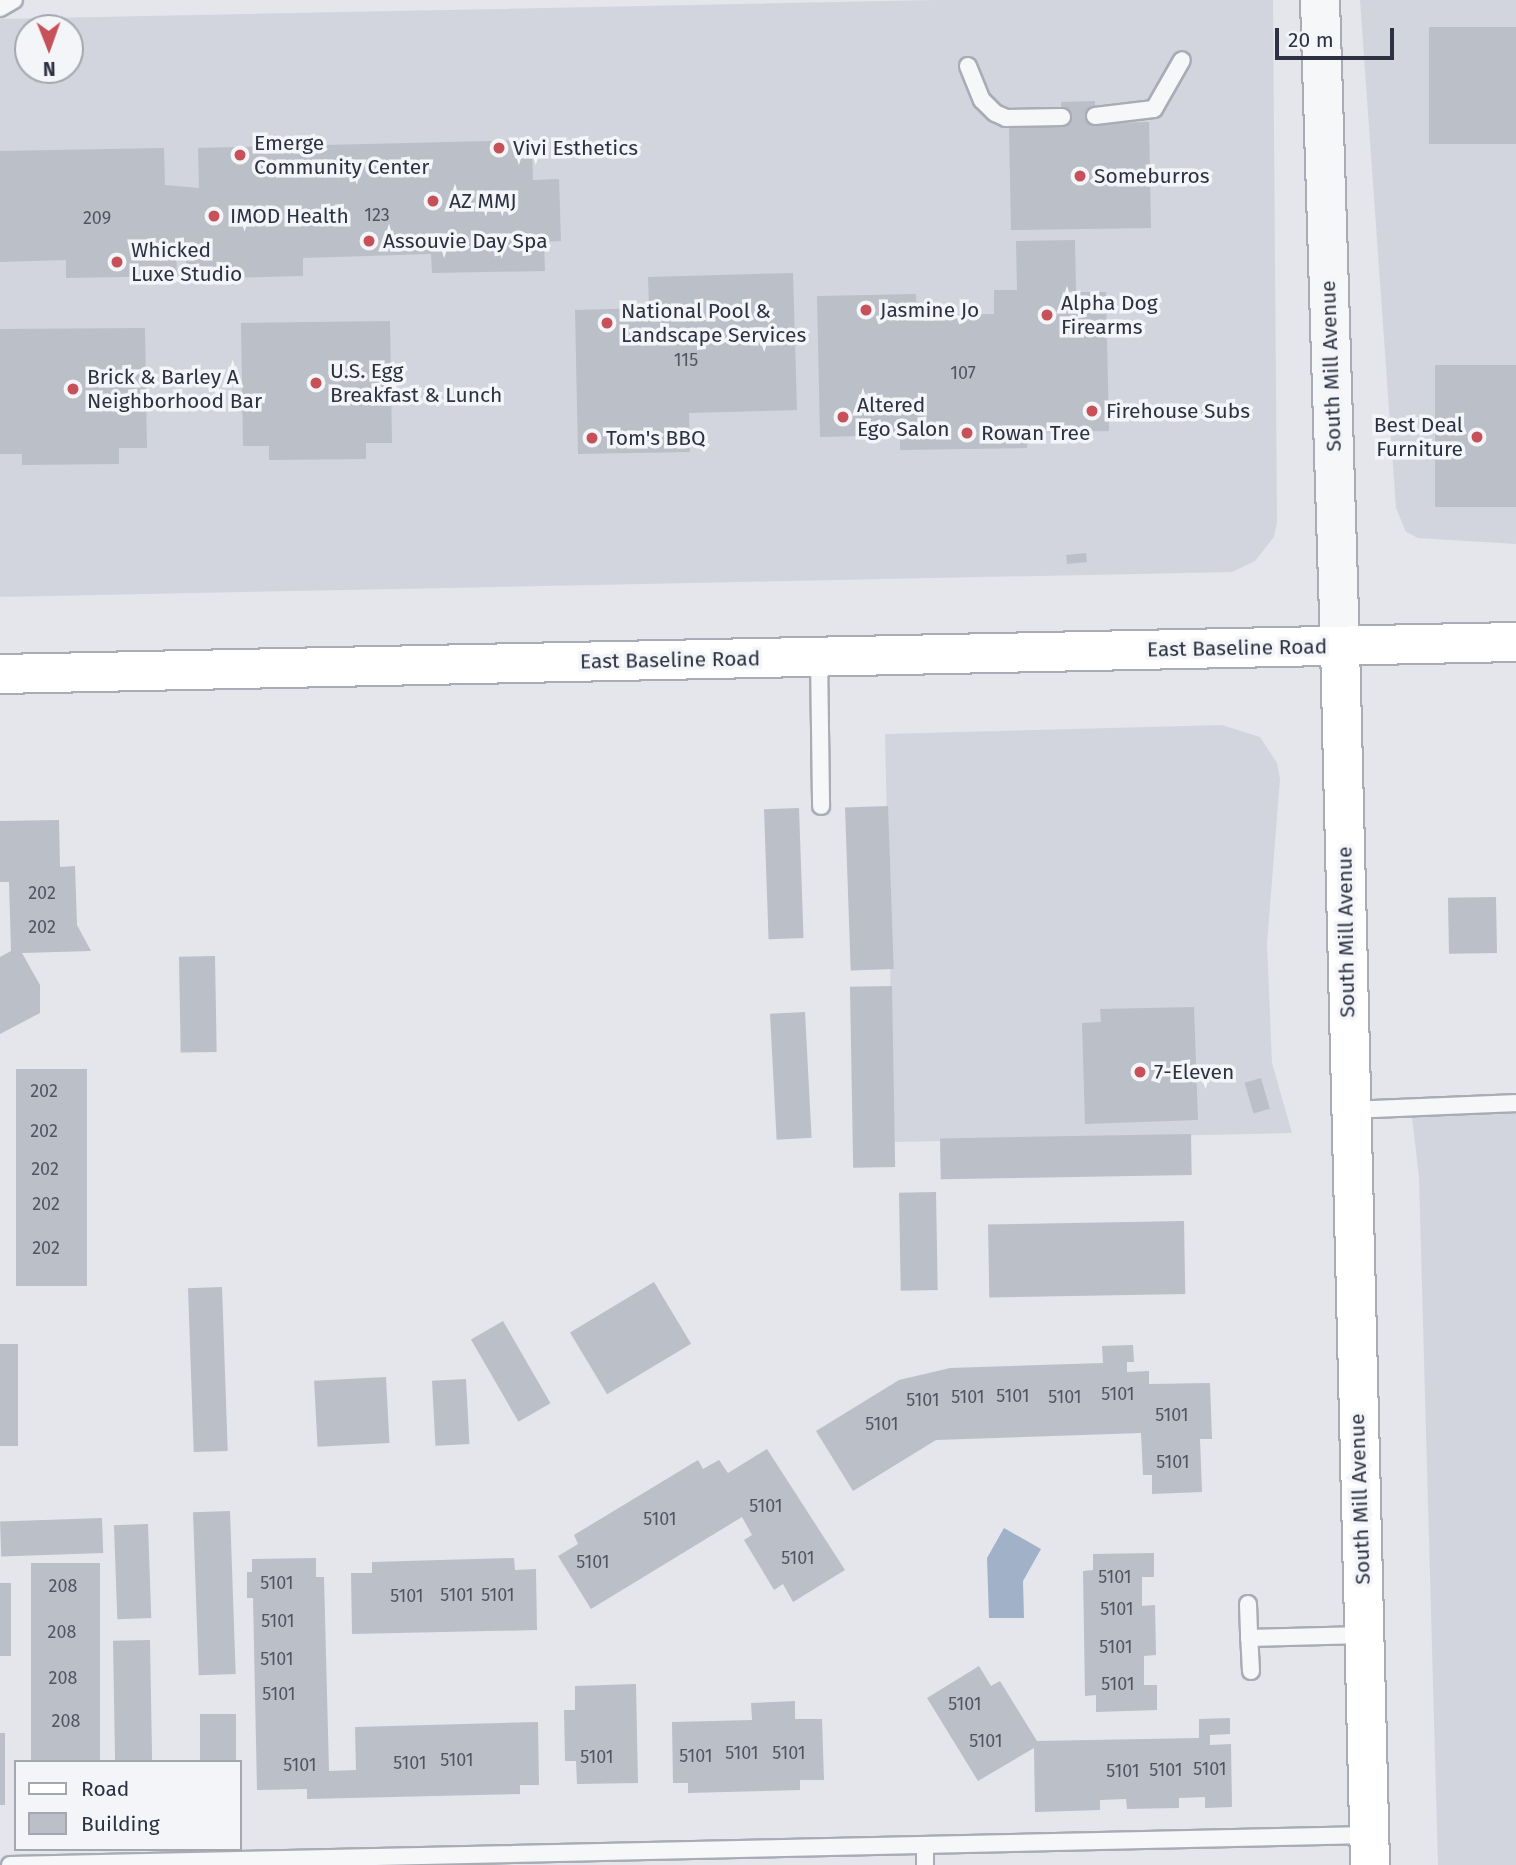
<!DOCTYPE html>
<style>
body{margin:0}
#map{position:relative;width:1516px;height:1865px;overflow:hidden;background:#e4e6eb;font-family:"Fira Sans",sans-serif}
div>[style]{position:absolute}
[style*='--x']{left:calc(var(--x)*1px);top:calc(var(--y)*1px);width:calc(var(--w)*1px);rotate:calc(var(--a)*1deg)}
.built>*{inset:0;background:#d2d5dd}
.water>*{inset:0;background:#a1b1c8}
.building>*{inset:0;background:#bbbfc7;transform-origin:0 0}
.roads{filter:drop-shadow(2px 0 #a9acb5) drop-shadow(-2px 0 #a9acb5) drop-shadow(0 2px #a9acb5) drop-shadow(0 -2px #a9acb5)}
.service>*{height:16px;margin:-8px;padding:0 8px;transform-origin:8px;border-radius:8px;background:#f6f7f9}
.tertiary>*{height:38px;margin:-19px;padding:0 19px;transform-origin:19px;border-radius:19px;background:#f6f7f9}
.secondary>*{height:38px;margin:-19px;padding:0 19px;transform-origin:19px;border-radius:19px;background:#fff}
.primary>*{height:38px;margin:-19px;padding:0 19px;transform-origin:19px;border-radius:19px;background:#fff}
.dots>*{width:19px;height:19px;translate:-50% -50%;box-sizing:border-box;border:4px solid #f3f5f8;border-radius:50%}
span{translate:-50% -50%;white-space:nowrap;text-align:center;line-height:1.15;-webkit-text-stroke:7px #f3f5f8;paint-order:stroke}
.number-label{font-size:18px;color:#505563}
.number-label span{-webkit-text-stroke-width:0}
.poi-label{font-size:21px;color:#2c3242}
.left{translate:0 -50%;text-align:left}
.right{translate:-100% -50%;text-align:right}
.street-label{font-size:21px;color:#2c3242}
.legend{position:absolute;left:14px;top:1760px;width:228px;height:91px;box-sizing:border-box;background:#f3f5f8;border:2px solid #a3a7af;margin:0;padding:9px 12px;list-style:none;font-size:21px;color:#2c3242}
.legend li{display:flex;align-items:center;gap:14px;height:35px}
.legend b{width:35px;border:2px solid #a3a7af}
.north{position:absolute;left:14px;top:14px;width:70px;height:70px;box-sizing:border-box;background:#f3f5f8;border:2px solid #a3a7af;border-radius:50%;rotate:179deg;font-size:19px;font-weight:700;line-height:28px;text-align:center;color:#2c3242}
.north::after{content:'';display:block;margin:auto;width:24px;height:32px;background:#c75158;clip-path:polygon(50% 0,100% 100%,50% 72%,0 100%)}
.scale{position:absolute;left:1275px;top:28px;width:119px;height:32px;box-sizing:border-box;border:4px solid #2c3242;border-top:0;padding-left:9px;font-size:21px;line-height:24px;white-space:nowrap;color:#2c3242;-webkit-text-stroke:5px #f3f5f8;paint-order:stroke}
</style>
<div id="map">
<div class="built">
<i style="clip-path:polygon(evenodd,935px 0,1273px 0,1277px 522px,1274px 537px,1255px 561px,1232px 572px,0 597px,0 19px,935px 0,28px 28px,70px 28px,70px 70px,28px 70px,28px 28px)"></i>
<i style="clip-path:polygon(1360px 0,1516px 0,1516px 544px,1418px 538px,1406px 532px,1396px 508px)"></i>
<i style="clip-path:polygon(1222px 725px,1260px 737px,1277px 763px,1280px 779px,1267px 944px,1272px 1063px,1292px 1133px,894px 1142px,885px 734px)"></i>
<i style="clip-path:polygon(1516px 1103px,1516px 1865px,1438px 1865px,1419px 1178px,1411px 1108px)"></i>
</div>
<div class="water">
<i style="clip-path:polygon(1004px 1528px,1041px 1549px,1023px 1581px,1024px 1618px,989px 1618px,987px 1558px)"></i>
</div>
<div class="building">
<i style="left:1516px;top:27px;width:117px;height:87px;rotate:90deg"></i>
<i style="clip-path:polygon(1095px 101px,1095px 123px,1149px 122px,1151px 228px,1011px 230px,1009px 125px,1062px 124px,1061px 102px)"></i>
<i style="clip-path:polygon(532px 140px,533px 180px,559px 179px,561px 241px,544px 242px,545px 271px,432px 273px,431px 254px,303px 258px,303px 276px,186px 279px,186px 248px,176px 248px,177px 276px,66px 278px,66px 260px,0 262px,0 151px,164px 148px,165px 185px,199px 188px,198px 148px)"></i>
<i style="clip-path:polygon(1075px 240px,1076px 292px,1106px 292px,1109px 431px,1027px 433px,1027px 448px,900px 450px,900px 435px,820px 437px,817px 296px,916px 294px,917px 315px,994px 314px,994px 290px,1017px 290px,1016px 241px)"></i>
<i style="clip-path:polygon(793px 273px,797px 410px,689px 413px,690px 452px,578px 454px,575px 310px,649px 308px,648px 277px)"></i>
<i style="clip-path:polygon(390px 321px,392px 443px,366px 443px,366px 459px,269px 460px,269px 446px,243px 446px,241px 323px)"></i>
<i style="clip-path:polygon(145px 328px,147px 448px,119px 448px,119px 464px,22px 465px,22px 454px,0 454px,0 329px)"></i>
<i style="left:1516px;top:365px;width:142px;height:81px;rotate:90deg"></i>
<i style="left:1086px;top:553px;width:9px;height:20px;rotate:84deg"></i>
<i style="left:888px;top:806px;width:163px;height:43px;rotate:88deg"></i>
<i style="left:799px;top:808px;width:130px;height:35px;rotate:88deg"></i>
<i style="clip-path:polygon(59px 820px,60px 867px,75px 866px,77px 925px,91px 951px,22px 953px,40px 985px,40px 1013px,0 1034px,0 957px,11px 951px,9px 882px,0 882px,0 821px)"></i>
<i style="left:1496px;top:897px;width:56px;height:48px;rotate:89deg"></i>
<i style="left:215px;top:956px;width:96px;height:36px;rotate:89deg"></i>
<i style="left:892px;top:986px;width:181px;height:42px;rotate:89deg"></i>
<i style="clip-path:polygon(1194px 1007px,1198px 1120px,1085px 1124px,1082px 1023px,1101px 1022px,1100px 1009px)"></i>
<i style="left:805px;top:1012px;width:126px;height:35px;rotate:87deg"></i>
<i style="left:16px;top:1069px;width:71px;height:217px"></i>
<i style="left:1261px;top:1078px;width:32px;height:17px;rotate:74deg"></i>
<i style="left:1191px;top:1134px;width:41px;height:251px;rotate:89deg"></i>
<i style="left:936px;top:1192px;width:98px;height:37px;rotate:89deg"></i>
<i style="left:1184px;top:1221px;width:73px;height:196px;rotate:89deg"></i>
<i style="left:654px;top:1282px;width:72px;height:98px;rotate:59deg"></i>
<i style="left:222px;top:1287px;width:164px;height:34px;rotate:88deg"></i>
<i style="left:503px;top:1321px;width:95px;height:37px;rotate:60deg"></i>
<i style="left:0;top:1344px;width:18px;height:102px"></i>
<i style="clip-path:polygon(1133px 1345px,1134px 1362px,1127px 1362px,1127px 1372px,1149px 1371px,1149px 1384px,1210px 1383px,1212px 1439px,1200px 1439px,1202px 1492px,1152px 1494px,1152px 1475px,1143px 1475px,1141px 1433px,936px 1440px,853px 1491px,816px 1431px,899px 1380px,950px 1368px,1103px 1363px,1102px 1346px)"></i>
<i style="left:386px;top:1377px;width:66px;height:72px;rotate:87deg"></i>
<i style="left:466px;top:1379px;width:65px;height:34px;rotate:87deg"></i>
<i style="clip-path:polygon(767px 1449px,845px 1570px,793px 1602px,783px 1584px,774px 1590px,744px 1540px,752px 1535px,742px 1517px,591px 1609px,558px 1556px,578px 1544px,574px 1535px,698px 1460px,703px 1469px,719px 1460px,728px 1473px)"></i>
<i style="left:230px;top:1511px;width:163px;height:37px;rotate:88deg"></i>
<i style="left:102px;top:1518px;width:35px;height:102px;rotate:88deg"></i>
<i style="left:148px;top:1524px;width:94px;height:34px;rotate:88deg"></i>
<i style="clip-path:polygon(1154px 1553px,1154px 1577px,1142px 1577px,1142px 1606px,1155px 1605px,1156px 1655px,1144px 1656px,1144px 1685px,1157px 1685px,1157px 1710px,1096px 1712px,1096px 1695px,1085px 1696px,1083px 1571px,1093px 1570px,1093px 1554px)"></i>
<i style="clip-path:polygon(316px 1558px,316px 1577px,324px 1577px,329px 1771px,356px 1770px,355px 1727px,538px 1722px,539px 1785px,520px 1785px,520px 1794px,307px 1799px,307px 1789px,257px 1790px,253px 1598px,247px 1598px,247px 1572px,252px 1572px,252px 1559px)"></i>
<i style="clip-path:polygon(514px 1558px,515px 1570px,536px 1569px,537px 1630px,352px 1634px,351px 1573px,372px 1573px,372px 1562px)"></i>
<i style="left:31px;top:1563px;width:69px;height:199px"></i>
<i style="left:0;top:1583px;width:11px;height:73px"></i>
<i style="left:150px;top:1640px;width:122px;height:37px;rotate:89deg"></i>
<i style="clip-path:polygon(979px 1666px,991px 1686px,1000px 1681px,1037px 1741px,1199px 1738px,1199px 1719px,1230px 1718px,1230px 1734px,1210px 1735px,1210px 1745px,1231px 1744px,1232px 1807px,1205px 1808px,1205px 1797px,1179px 1798px,1179px 1808px,1127px 1809px,1126px 1799px,1100px 1800px,1100px 1810px,1035px 1812px,1034px 1748px,978px 1781px,927px 1698px)"></i>
<i style="clip-path:polygon(636px 1684px,638px 1783px,577px 1784px,576px 1761px,565px 1761px,564px 1710px,575px 1710px,575px 1686px)"></i>
<i style="clip-path:polygon(795px 1701px,795px 1719px,822px 1719px,824px 1780px,800px 1780px,800px 1790px,688px 1793px,688px 1783px,673px 1783px,672px 1722px,752px 1720px,751px 1703px)"></i>
<i style="left:200px;top:1714px;width:36px;height:48px"></i>
<i style="left:0;top:1733px;width:5px;height:72px"></i>
</div>
<div class="roads">
<div class="service">
<i style="--x:0;--y:8;--w:16;--a:-30"></i>
<i style="--x:968;--y:66;--w:37;--a:68"></i>
<i style="--x:982;--y:100;--w:18;--a:45"></i>
<i style="--x:995;--y:113;--w:12;--a:24"></i>
<i style="--x:1006;--y:118;--w:56;--a:-1"></i>
<i style="--x:1095;--y:116;--w:59;--a:-6.8"></i>
<i style="--x:1154;--y:109;--w:56;--a:-60.3"></i>
<i style="--x:819;--y:657;--w:149;--a:89.2"></i>
<i style="--x:1351;--y:1110;--w:165;--a:-2.4"></i>
<i style="--x:1248;--y:1604;--w:34;--a:88"></i>
<i style="--x:1251;--y:1671;--w:33;--a:-93"></i>
<i style="--x:1249;--y:1638;--w:115;--a:-1.5"></i>
<i style="--x:925;--y:1845;--w:20;--a:90"></i>
<i style="--x:10;--y:1865;--w:1359;--a:-1.26"></i>
</div>
<div class="tertiary">
<i style="--x:1320;--y:0;--w:646;--a:88.23"></i>
</div>
<div class="secondary">
<i style="--x:1340;--y:646;--w:1219;--a:88.59"></i>
</div>
<div class="primary">
<i style="--x:0;--y:674;--w:1516;--a:-1.21"></i>
</div>
</div>
<div class="dots">
<i style="left:499px;top:148px;background:#c75158"></i>
<i style="left:240px;top:155px;background:#c75158"></i>
<i style="left:1080px;top:176px;background:#c75158"></i>
<i style="left:433px;top:201px;background:#c75158"></i>
<i style="left:214px;top:216px;background:#c75158"></i>
<i style="left:369px;top:241px;background:#c75158"></i>
<i style="left:117px;top:262px;background:#c75158"></i>
<i style="left:866px;top:310px;background:#c75158"></i>
<i style="left:1047px;top:315px;background:#c75158"></i>
<i style="left:607px;top:323px;background:#c75158"></i>
<i style="left:316px;top:383px;background:#c75158"></i>
<i style="left:73px;top:389px;background:#c75158"></i>
<i style="left:1092px;top:411px;background:#c75158"></i>
<i style="left:843px;top:417px;background:#c75158"></i>
<i style="left:967px;top:433px;background:#c75158"></i>
<i style="left:1477px;top:437px;background:#c75158"></i>
<i style="left:592px;top:438px;background:#c75158"></i>
<i style="left:1140px;top:1072px;background:#c75158"></i>
</div>
<div class="number-label">
<span style="left:377px;top:215px">123</span>
<span style="left:97px;top:218px">209</span>
<span style="left:686px;top:360px">115</span>
<span style="left:963px;top:373px">107</span>
<span style="left:42px;top:893px">202</span>
<span style="left:42px;top:927px">202</span>
<span style="left:44px;top:1091px">202</span>
<span style="left:44px;top:1131px">202</span>
<span style="left:45px;top:1169px">202</span>
<span style="left:46px;top:1204px">202</span>
<span style="left:46px;top:1248px">202</span>
<span style="left:1118px;top:1394px">5101</span>
<span style="left:1013px;top:1396px">5101</span>
<span style="left:968px;top:1397px">5101</span>
<span style="left:1065px;top:1397px">5101</span>
<span style="left:923px;top:1400px">5101</span>
<span style="left:1172px;top:1415px">5101</span>
<span style="left:882px;top:1424px">5101</span>
<span style="left:1173px;top:1462px">5101</span>
<span style="left:766px;top:1506px">5101</span>
<span style="left:660px;top:1519px">5101</span>
<span style="left:798px;top:1558px">5101</span>
<span style="left:593px;top:1562px">5101</span>
<span style="left:1115px;top:1577px">5101</span>
<span style="left:277px;top:1583px">5101</span>
<span style="left:63px;top:1586px">208</span>
<span style="left:457px;top:1595px">5101</span>
<span style="left:498px;top:1595px">5101</span>
<span style="left:407px;top:1596px">5101</span>
<span style="left:1117px;top:1609px">5101</span>
<span style="left:278px;top:1621px">5101</span>
<span style="left:62px;top:1632px">208</span>
<span style="left:1116px;top:1647px">5101</span>
<span style="left:277px;top:1659px">5101</span>
<span style="left:63px;top:1678px">208</span>
<span style="left:1118px;top:1684px">5101</span>
<span style="left:279px;top:1694px">5101</span>
<span style="left:965px;top:1704px">5101</span>
<span style="left:66px;top:1721px">208</span>
<span style="left:986px;top:1741px">5101</span>
<span style="left:742px;top:1753px">5101</span>
<span style="left:789px;top:1753px">5101</span>
<span style="left:696px;top:1756px">5101</span>
<span style="left:597px;top:1757px">5101</span>
<span style="left:457px;top:1760px">5101</span>
<span style="left:410px;top:1763px">5101</span>
<span style="left:300px;top:1765px">5101</span>
<span style="left:1210px;top:1769px">5101</span>
<span style="left:1166px;top:1770px">5101</span>
<span style="left:1123px;top:1771px">5101</span>
</div>
<div class="poi-label">
<span class="left" style="left:254px;top:155px">Emerge<br>Community Center</span>
<span class="left" style="left:513px;top:148px">Vivi Esthetics</span>
<span class="left" style="left:1094px;top:176px">Someburros</span>
<span class="left" style="left:449px;top:201px">AZ MMJ</span>
<span class="left" style="left:230px;top:216px">IMOD Health</span>
<span class="left" style="left:383px;top:241px">Assouvie Day Spa</span>
<span class="left" style="left:131px;top:262px">Whicked<br>Luxe Studio</span>
<span class="left" style="left:1061px;top:315px">Alpha Dog<br>Firearms</span>
<span class="left" style="left:880px;top:310px">Jasmine Jo</span>
<span class="left" style="left:621px;top:323px">National Pool &amp;<br>Landscape Services</span>
<span class="left" style="left:330px;top:383px">U.S. Egg<br>Breakfast &amp; Lunch</span>
<span class="left" style="left:87px;top:389px">Brick &amp; Barley A<br>Neighborhood Bar</span>
<span class="left" style="left:857px;top:417px">Altered<br>Ego Salon</span>
<span class="left" style="left:1106px;top:411px">Firehouse Subs</span>
<span class="right" style="left:1463px;top:437px">Best Deal<br>Furniture</span>
<span class="left" style="left:981px;top:433px">Rowan Tree</span>
<span class="left" style="left:606px;top:438px">Tom's BBQ</span>
<span class="left" style="left:1154px;top:1072px">7-Eleven</span>
</div>
<div class="street-label">
<span style="left:1331px;top:366px;rotate:-92deg">South Mill Avenue</span>
<span style="left:1237px;top:648px;rotate:-1deg">East Baseline Road</span>
<span style="left:670px;top:660px;rotate:-1deg">East Baseline Road</span>
<span style="left:1346px;top:932px;rotate:-91deg">South Mill Avenue</span>
<span style="left:1360px;top:1499px;rotate:-92deg">South Mill Avenue</span>
</div>
<ul class="legend">
<li><b style="height:9px;background:#fff"></b>Road</li>
<li><b style="height:19px;background:#bbbfc7"></b>Building</li>
</ul>
<div class="north">N</div>
<div class="scale">20 m</div>
</div>
